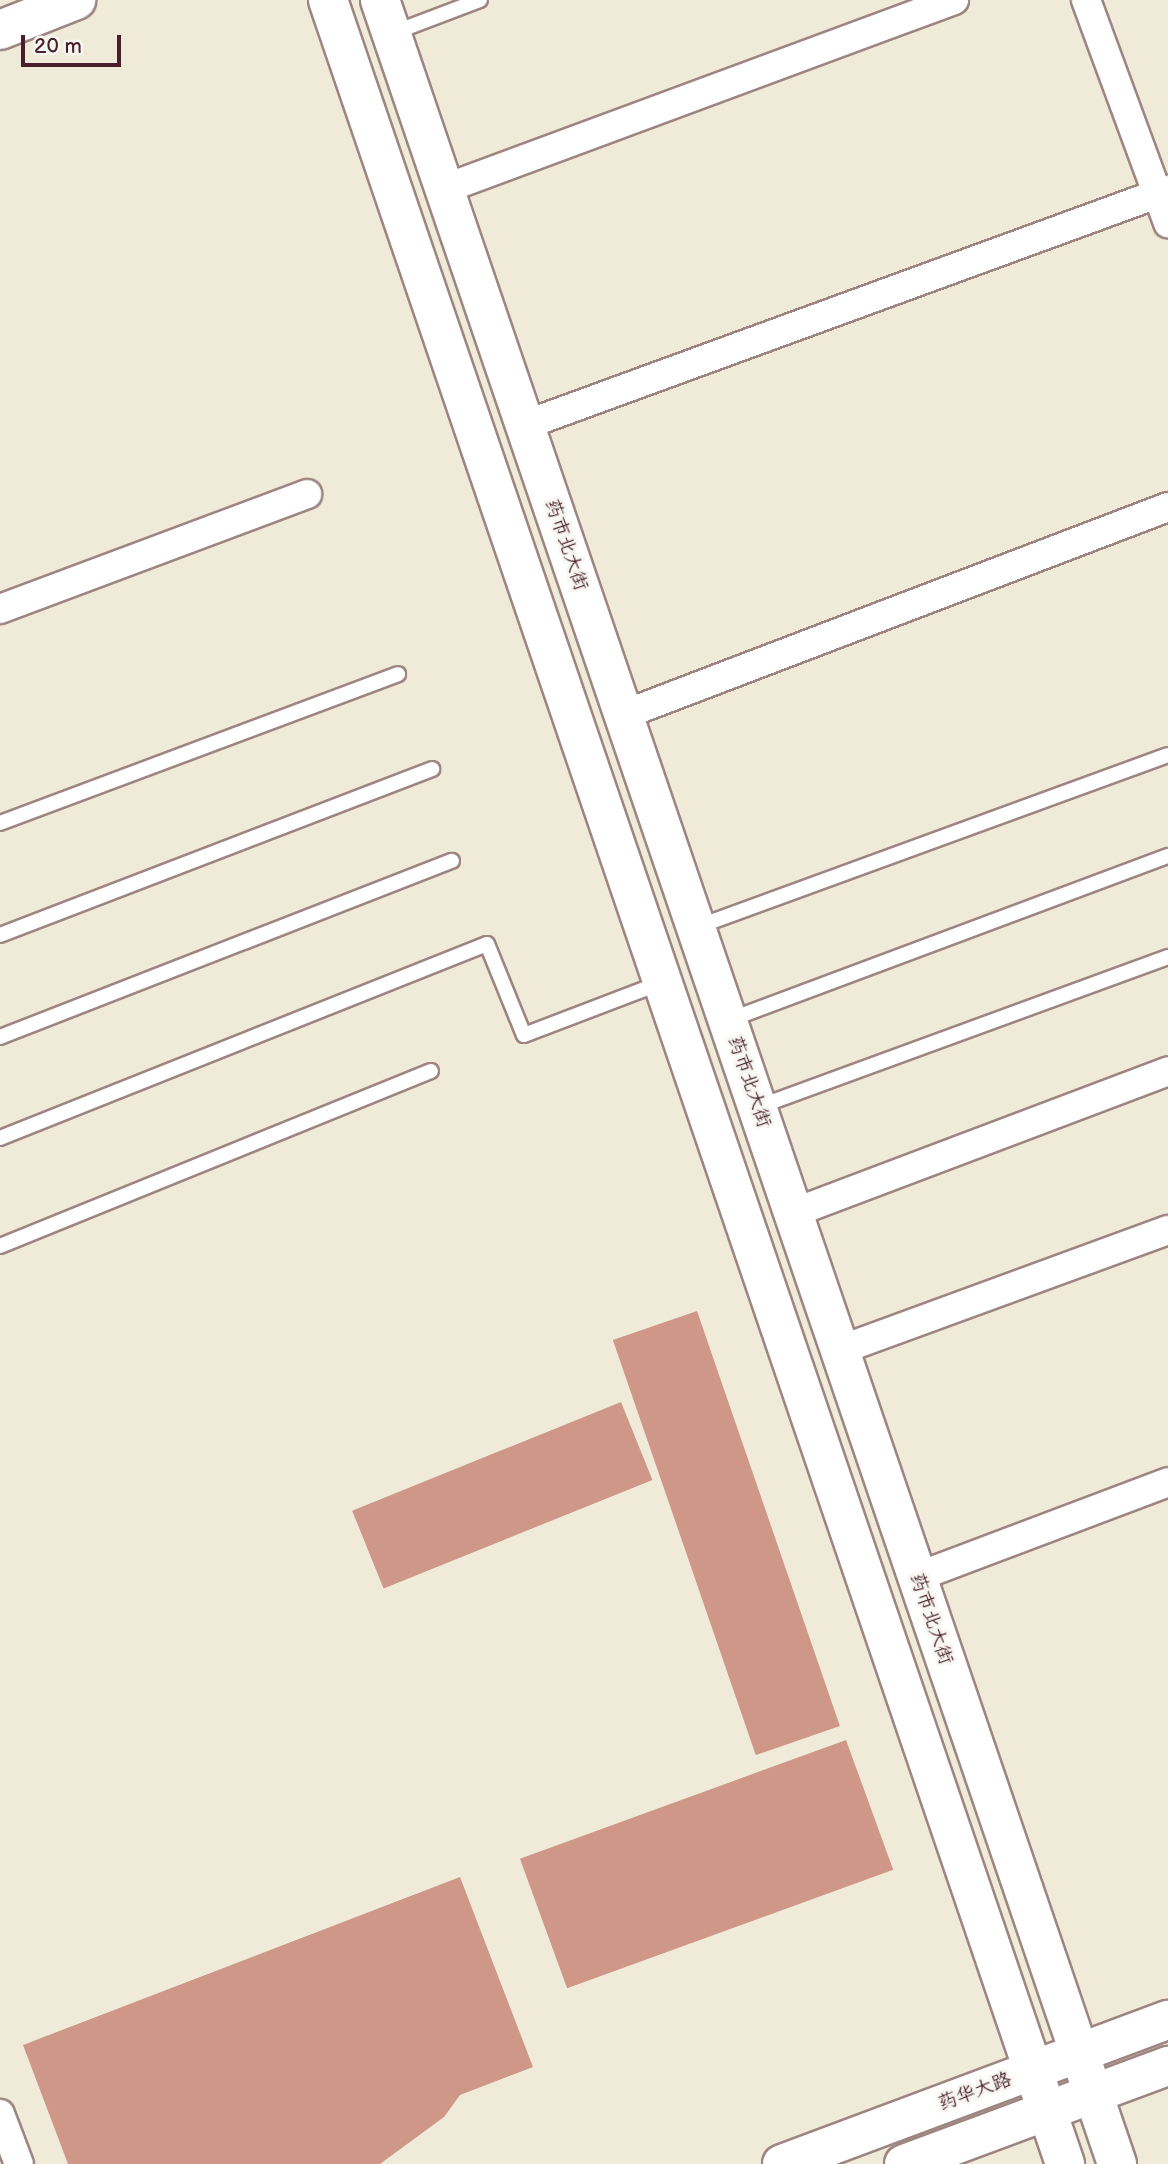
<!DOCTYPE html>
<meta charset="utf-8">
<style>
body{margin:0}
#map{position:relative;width:1168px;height:2164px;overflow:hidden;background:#f0ebd9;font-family:"Balsamiq Sans","LXGW WenKai TC",sans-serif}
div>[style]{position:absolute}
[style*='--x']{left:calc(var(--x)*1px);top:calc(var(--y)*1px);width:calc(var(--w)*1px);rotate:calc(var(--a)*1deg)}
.building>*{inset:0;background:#ce9788;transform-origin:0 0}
.roads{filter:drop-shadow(2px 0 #9d8582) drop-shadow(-2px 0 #9d8582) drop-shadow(0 2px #9d8582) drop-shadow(0 -2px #9d8582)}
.lane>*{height:14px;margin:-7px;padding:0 7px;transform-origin:7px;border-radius:7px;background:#fff}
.street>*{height:28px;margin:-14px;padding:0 14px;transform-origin:14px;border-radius:14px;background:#fff}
.secondary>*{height:38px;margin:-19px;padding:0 19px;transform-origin:19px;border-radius:19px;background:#fff}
.primary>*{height:38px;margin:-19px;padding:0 19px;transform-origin:19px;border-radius:19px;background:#fff}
span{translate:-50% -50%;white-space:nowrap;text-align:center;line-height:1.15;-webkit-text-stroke:6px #f6f6f2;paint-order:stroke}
.street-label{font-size:19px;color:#4a1f2b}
.scale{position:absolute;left:21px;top:35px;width:100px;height:32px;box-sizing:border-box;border:4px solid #4a1f2b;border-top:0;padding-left:9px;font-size:21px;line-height:24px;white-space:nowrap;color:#4a1f2b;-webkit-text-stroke:5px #f6f6f2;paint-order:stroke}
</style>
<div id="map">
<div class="building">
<i style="left:697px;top:1311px;width:439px;height:89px;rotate:71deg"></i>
<i style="left:621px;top:1402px;width:84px;height:290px;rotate:68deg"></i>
<i style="left:846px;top:1740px;width:138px;height:347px;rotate:70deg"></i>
<i style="clip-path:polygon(460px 1877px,533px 2067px,460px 2095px,444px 2117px,380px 2164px,68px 2164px,23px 2045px)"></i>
</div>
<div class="roads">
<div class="lane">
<i style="--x:393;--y:33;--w:93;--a:-20.8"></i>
<i style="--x:0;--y:823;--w:425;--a:-20.5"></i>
<i style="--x:697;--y:927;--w:501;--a:-20.06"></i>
<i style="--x:0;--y:935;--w:463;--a:-21"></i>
<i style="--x:729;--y:1020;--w:469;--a:-20.5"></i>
<i style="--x:0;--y:1037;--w:485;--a:-21.3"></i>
<i style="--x:758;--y:1107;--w:437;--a:-20.1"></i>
<i style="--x:0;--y:1138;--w:524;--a:-21.72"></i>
<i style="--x:487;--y:944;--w:98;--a:67.9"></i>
<i style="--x:524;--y:1035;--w:149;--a:-20.9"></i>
<i style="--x:0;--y:1246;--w:465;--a:-22.1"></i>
</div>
<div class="street">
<i style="--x:1086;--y:0;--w:238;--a:69.8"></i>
<i style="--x:444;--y:189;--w:544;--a:-20.33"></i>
<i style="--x:525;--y:425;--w:685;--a:-20.08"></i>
<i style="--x:0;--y:609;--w:328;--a:-20.5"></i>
<i style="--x:623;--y:715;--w:583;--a:-20.89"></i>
<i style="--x:793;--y:1213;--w:401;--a:-20.7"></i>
<i style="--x:840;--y:1350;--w:349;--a:-20.1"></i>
<i style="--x:917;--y:1577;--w:268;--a:-20.7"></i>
<i style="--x:0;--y:2114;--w:53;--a:69.2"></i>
</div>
<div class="secondary">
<i style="--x:328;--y:0;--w:2286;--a:71.19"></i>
<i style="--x:380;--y:0;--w:2286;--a:71.19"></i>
<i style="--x:0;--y:30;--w:82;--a:-21.5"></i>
</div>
<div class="primary">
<i style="--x:782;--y:2164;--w:412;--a:-20.5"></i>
<i style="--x:904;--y:2164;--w:282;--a:-20.4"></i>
</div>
</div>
<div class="street-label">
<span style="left:566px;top:545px;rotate:71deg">药市北大街</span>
<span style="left:749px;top:1082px;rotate:71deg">药市北大街</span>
<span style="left:931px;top:1619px;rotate:71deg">药市北大街</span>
<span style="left:975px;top:2092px;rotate:-20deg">药华大路</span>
</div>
<div class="scale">20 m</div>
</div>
